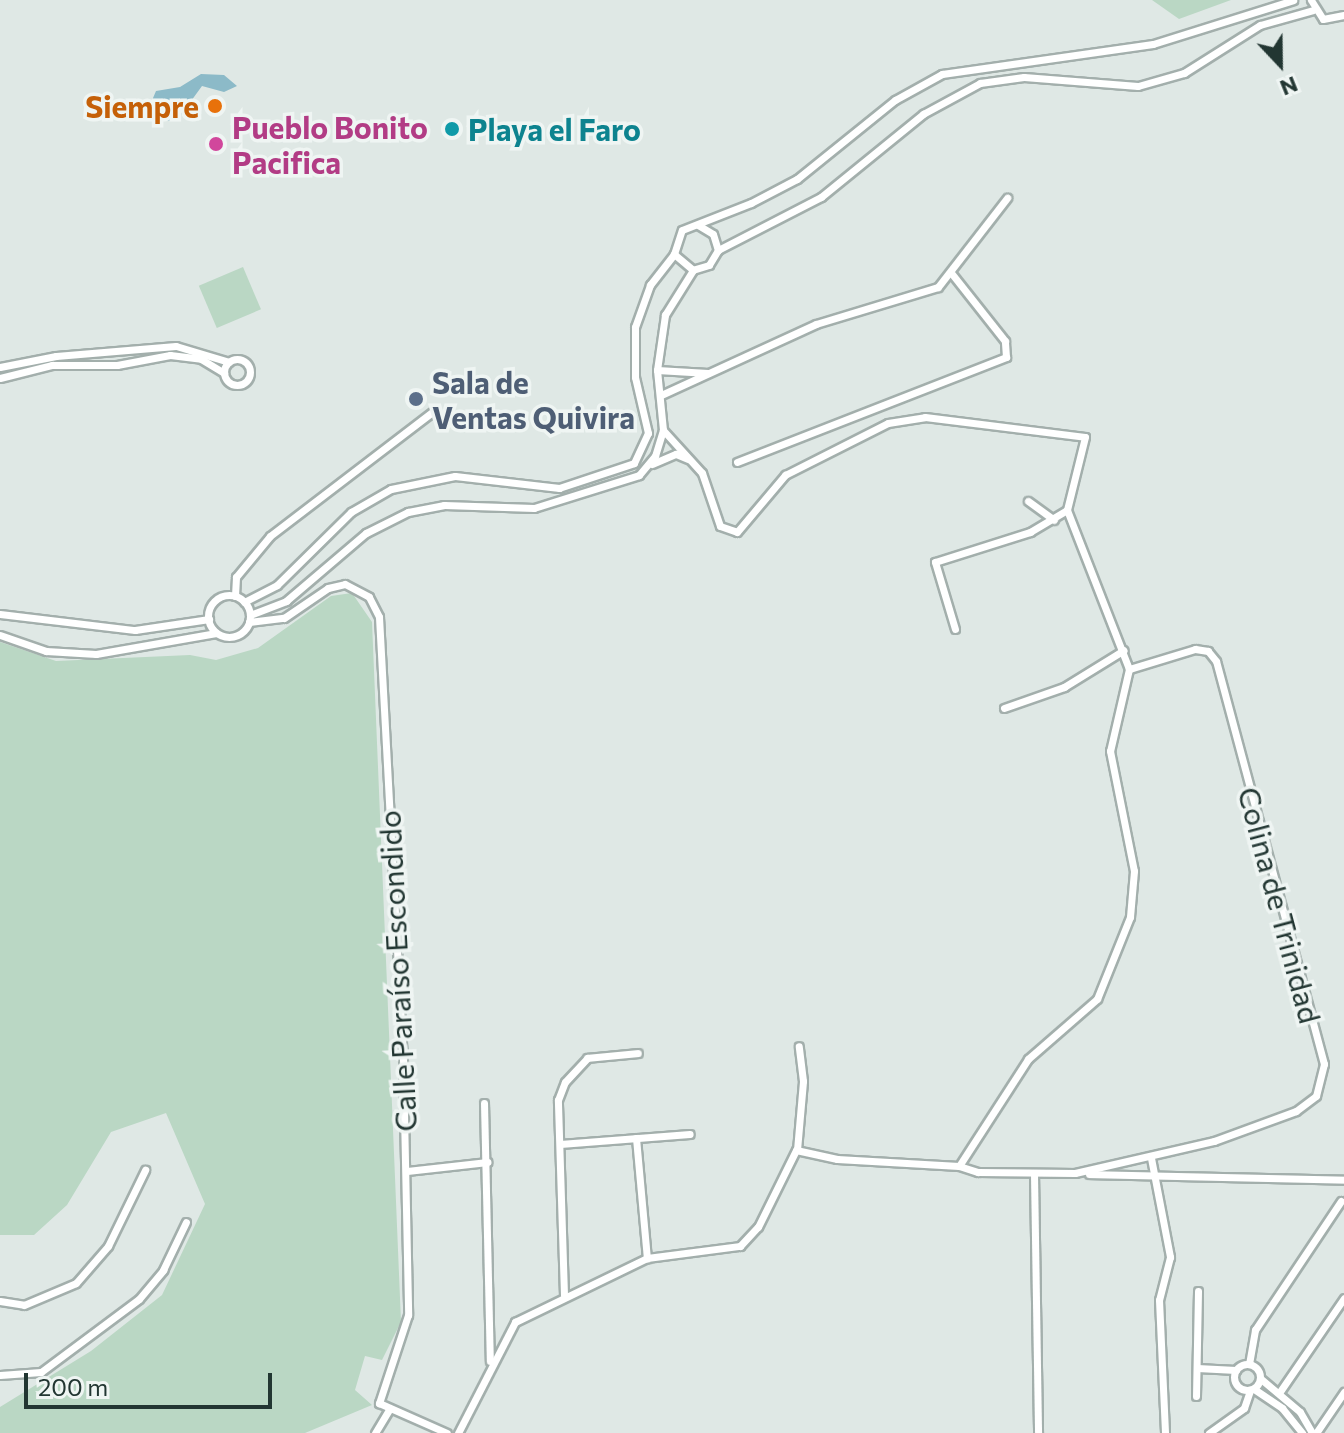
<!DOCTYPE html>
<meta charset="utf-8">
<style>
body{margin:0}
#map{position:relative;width:1344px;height:1433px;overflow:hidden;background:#dfe8e5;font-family:Commissioner,sans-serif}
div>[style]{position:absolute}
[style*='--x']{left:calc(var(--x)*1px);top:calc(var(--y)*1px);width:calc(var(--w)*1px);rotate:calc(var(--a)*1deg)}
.green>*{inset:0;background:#bad7c4;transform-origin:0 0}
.water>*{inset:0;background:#8cbac8}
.roads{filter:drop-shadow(2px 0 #a3afac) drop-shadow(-2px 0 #a3afac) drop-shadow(0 2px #a3afac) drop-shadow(0 -2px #a3afac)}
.street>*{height:7px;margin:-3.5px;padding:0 3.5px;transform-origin:3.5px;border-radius:3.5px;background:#fff}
.street>.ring{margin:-3.5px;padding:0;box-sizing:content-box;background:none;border:7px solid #fff;border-radius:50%}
.dots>*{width:22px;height:22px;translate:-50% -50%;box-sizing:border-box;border:4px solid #eff5f3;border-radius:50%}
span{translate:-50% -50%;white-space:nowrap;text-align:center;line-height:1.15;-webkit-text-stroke:7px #eff5f3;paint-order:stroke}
.food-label{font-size:30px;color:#c56008;font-weight:700}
.right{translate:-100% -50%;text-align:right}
.hotel-label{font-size:30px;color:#b23c85;font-weight:700}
.left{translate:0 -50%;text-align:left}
.culture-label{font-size:30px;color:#0d838f;font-weight:700}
.service-label{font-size:30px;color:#4e5e75;font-weight:700}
.street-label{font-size:30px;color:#223632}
.north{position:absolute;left:1240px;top:24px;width:80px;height:80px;-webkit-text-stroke:6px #eff5f3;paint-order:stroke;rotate:158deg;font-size:22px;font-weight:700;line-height:32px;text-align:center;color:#223632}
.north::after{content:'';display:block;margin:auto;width:28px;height:36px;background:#223632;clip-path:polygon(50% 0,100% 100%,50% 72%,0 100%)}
.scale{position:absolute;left:24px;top:1373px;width:248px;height:36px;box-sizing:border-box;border:4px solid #223632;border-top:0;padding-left:10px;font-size:24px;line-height:28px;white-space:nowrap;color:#223632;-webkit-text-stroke:6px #eff5f3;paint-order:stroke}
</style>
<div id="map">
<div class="green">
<i style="clip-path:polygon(1152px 0,1231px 0,1179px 19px)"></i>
<i style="left:243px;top:267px;width:46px;height:48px;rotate:67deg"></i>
<i style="clip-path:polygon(352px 593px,372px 622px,401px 1322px,382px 1360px,365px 1356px,355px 1390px,372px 1405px,305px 1433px,0 1433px,0 1407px,91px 1351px,162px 1295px,205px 1204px,166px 1113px,111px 1132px,67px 1205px,34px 1235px,0 1235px,0 642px,56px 661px,190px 655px,216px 660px,258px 648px,331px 596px)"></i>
</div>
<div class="water">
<i style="clip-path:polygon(201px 74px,224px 75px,237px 86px,224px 92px,202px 86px,178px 119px,166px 121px,155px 116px,150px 105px,156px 91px,180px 87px)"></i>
</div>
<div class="roads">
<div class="street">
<i style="--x:1311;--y:0;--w:22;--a:58"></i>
<i style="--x:1323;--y:19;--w:21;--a:-11"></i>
<i style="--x:698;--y:225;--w:17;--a:31"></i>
<i style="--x:713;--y:234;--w:17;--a:73"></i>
<i style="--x:718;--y:250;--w:17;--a:121"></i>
<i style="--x:709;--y:265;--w:17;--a:163"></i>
<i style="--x:693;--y:270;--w:25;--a:-140"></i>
<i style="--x:674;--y:254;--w:25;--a:-72"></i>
<i style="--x:682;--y:230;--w:74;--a:-21.4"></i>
<i style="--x:751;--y:203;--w:52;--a:-27.6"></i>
<i style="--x:797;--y:179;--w:126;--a:-38.9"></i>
<i style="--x:895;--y:100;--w:54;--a:-29"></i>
<i style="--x:942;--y:74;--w:213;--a:-8.1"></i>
<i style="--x:1153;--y:44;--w:147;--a:-17.4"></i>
<i style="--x:718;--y:250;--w:116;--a:-27.2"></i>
<i style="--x:821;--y:197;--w:132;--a:-39.1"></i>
<i style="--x:923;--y:114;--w:65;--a:-28.5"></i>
<i style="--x:980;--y:83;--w:44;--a:-7.8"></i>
<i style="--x:1024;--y:77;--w:114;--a:4.5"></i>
<i style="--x:1138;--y:86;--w:48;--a:-15.8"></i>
<i style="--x:1184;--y:73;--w:90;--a:-32.3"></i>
<i style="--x:1260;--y:25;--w:55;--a:-15.8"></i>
<i class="ring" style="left:224px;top:359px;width:19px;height:19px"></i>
<i style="--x:0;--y:367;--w:57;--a:-11.1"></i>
<i style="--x:56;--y:356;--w:120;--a:-4.8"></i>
<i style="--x:176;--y:346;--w:55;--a:16.8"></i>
<i style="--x:657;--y:370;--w:51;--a:3.4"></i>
<i style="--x:0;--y:378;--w:54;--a:-14"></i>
<i style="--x:52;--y:365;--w:65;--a:0"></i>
<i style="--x:117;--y:365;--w:54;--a:-10.7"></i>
<i style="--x:170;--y:355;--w:31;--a:7"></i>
<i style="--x:201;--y:359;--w:27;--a:31"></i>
<i style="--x:661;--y:395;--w:170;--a:-24.6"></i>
<i style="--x:816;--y:324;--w:127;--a:-16.9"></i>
<i style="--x:938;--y:287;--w:113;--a:-52.2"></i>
<i style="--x:663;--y:430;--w:58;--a:47.8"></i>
<i style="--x:702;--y:473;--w:56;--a:71.2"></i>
<i style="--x:720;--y:526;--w:18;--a:19"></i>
<i style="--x:737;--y:532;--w:75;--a:-49.9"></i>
<i style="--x:785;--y:475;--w:115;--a:-26.8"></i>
<i style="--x:888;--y:423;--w:37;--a:-9"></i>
<i style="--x:925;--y:417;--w:161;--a:7.1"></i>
<i style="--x:1085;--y:437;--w:75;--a:103.9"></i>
<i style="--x:1067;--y:510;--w:171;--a:68.7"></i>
<i style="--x:1129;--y:669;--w:84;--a:103"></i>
<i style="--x:1110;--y:751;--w:122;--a:78.7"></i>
<i style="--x:1134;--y:871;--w:46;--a:95"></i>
<i style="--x:1130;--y:917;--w:88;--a:111.9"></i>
<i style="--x:1097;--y:999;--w:91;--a:139"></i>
<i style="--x:1028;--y:1059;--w:127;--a:122.8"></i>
<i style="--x:737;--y:462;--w:289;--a:-21.3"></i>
<i style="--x:1006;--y:357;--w:16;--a:-94"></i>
<i style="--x:1005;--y:341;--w:85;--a:-128.3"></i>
<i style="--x:652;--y:464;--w:26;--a:-23"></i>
<i style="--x:676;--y:454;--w:13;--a:23"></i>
<i style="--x:1028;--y:501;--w:32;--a:36"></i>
<i class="ring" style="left:208px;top:595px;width:35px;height:35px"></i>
<i style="--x:235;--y:596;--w:19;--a:-87"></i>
<i style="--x:236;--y:577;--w:53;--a:-50.3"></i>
<i style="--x:270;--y:536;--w:204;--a:-37.4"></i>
<i style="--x:244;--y:602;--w:37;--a:-27"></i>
<i style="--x:277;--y:585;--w:104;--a:-44.6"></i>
<i style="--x:351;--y:512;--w:46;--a:-29.9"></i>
<i style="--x:391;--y:489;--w:65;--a:-11.5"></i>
<i style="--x:455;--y:476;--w:105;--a:6.6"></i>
<i style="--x:559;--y:488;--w:79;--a:-18.4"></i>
<i style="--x:634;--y:463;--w:33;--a:-65"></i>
<i style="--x:648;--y:433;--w:57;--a:-103.1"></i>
<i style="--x:635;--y:377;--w:50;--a:-90"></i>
<i style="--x:635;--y:327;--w:45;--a:-70.3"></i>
<i style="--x:650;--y:285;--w:39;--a:-52"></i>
<i style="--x:0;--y:614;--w:136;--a:6.8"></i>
<i style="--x:135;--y:630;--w:75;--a:-8.5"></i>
<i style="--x:250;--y:615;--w:39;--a:-21"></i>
<i style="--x:286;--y:601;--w:105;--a:-40.4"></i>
<i style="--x:366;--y:533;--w:47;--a:-26.6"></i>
<i style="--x:408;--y:512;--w:37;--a:-11"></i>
<i style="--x:444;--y:505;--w:90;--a:1.9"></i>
<i style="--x:534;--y:508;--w:110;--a:-17.4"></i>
<i style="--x:639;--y:475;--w:25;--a:-50"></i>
<i style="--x:655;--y:456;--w:27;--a:-73"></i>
<i style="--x:663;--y:430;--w:60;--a:-95.7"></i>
<i style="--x:657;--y:370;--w:56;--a:-81.7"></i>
<i style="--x:665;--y:315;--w:53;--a:-58.1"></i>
<i style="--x:249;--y:622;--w:35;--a:-7"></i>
<i style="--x:284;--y:618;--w:53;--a:-34.3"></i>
<i style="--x:328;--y:588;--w:17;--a:-13"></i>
<i style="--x:345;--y:584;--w:27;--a:28"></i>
<i style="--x:369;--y:597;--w:22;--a:63"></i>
<i style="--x:379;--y:617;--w:450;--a:86.9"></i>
<i style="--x:403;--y:1066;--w:249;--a:88.8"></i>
<i style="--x:408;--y:1315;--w:93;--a:108.2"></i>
<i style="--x:379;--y:1403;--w:74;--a:23.8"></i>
<i style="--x:955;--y:629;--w:70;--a:-106.6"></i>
<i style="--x:935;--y:562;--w:100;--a:-17.5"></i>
<i style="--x:1030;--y:532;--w:43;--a:-30.7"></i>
<i style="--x:0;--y:635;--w:49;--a:19.2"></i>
<i style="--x:46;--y:651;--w:50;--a:3.4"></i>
<i style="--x:96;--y:654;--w:122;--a:-9.9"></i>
<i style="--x:1004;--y:708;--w:64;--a:-19.3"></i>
<i style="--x:1064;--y:687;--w:70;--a:-31.7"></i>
<i style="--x:484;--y:1103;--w:258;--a:88.7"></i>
<i style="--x:636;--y:1138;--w:121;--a:84.8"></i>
<i style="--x:560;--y:1144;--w:130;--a:-4.4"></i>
<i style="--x:797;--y:1150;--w:69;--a:-85"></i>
<i style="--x:803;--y:1081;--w:35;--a:-97"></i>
<i style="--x:1151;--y:1158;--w:101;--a:79.1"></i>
<i style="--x:1170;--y:1257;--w:44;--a:104.3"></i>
<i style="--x:1159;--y:1300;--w:133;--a:87.4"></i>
<i style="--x:407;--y:1171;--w:81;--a:-6.4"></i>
<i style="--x:1034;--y:1174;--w:259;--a:89.1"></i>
<i style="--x:1089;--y:1174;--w:255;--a:1.3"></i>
<i style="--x:564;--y:1295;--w:195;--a:-91.8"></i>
<i style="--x:558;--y:1100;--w:19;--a:-69"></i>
<i style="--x:565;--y:1082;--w:33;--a:-47"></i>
<i style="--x:587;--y:1058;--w:51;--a:-5.6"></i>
<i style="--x:0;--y:1301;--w:24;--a:9"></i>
<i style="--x:24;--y:1305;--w:56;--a:-22.9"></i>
<i style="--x:76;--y:1283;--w:49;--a:-49.1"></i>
<i style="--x:108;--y:1246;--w:85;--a:-64"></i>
<i class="ring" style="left:1234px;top:1364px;width:19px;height:19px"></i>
<i style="--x:1249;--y:1364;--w:35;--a:-80"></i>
<i style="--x:1255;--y:1330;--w:155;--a:-56.3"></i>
<i style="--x:1197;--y:1368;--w:39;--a:3"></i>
<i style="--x:0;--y:1375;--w:41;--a:-4.2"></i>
<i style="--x:41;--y:1372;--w:122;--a:-36.7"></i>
<i style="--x:139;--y:1299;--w:38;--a:-50"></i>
<i style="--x:163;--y:1270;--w:53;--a:-64.4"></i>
<i style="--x:1261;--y:1379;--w:51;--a:40.2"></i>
<i style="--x:1300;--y:1412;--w:24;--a:60"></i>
<i style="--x:1254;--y:1389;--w:34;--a:34"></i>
<i style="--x:1282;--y:1408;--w:32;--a:51"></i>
<i style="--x:1279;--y:1393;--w:115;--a:-55.6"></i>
<i style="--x:1196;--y:1396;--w:105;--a:-88.9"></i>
<i style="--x:375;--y:1433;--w:27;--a:-59"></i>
<i style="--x:458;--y:1433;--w:125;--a:-62.8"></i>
<i style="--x:515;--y:1322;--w:147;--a:-25.9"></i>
<i style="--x:647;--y:1258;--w:94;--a:-7.4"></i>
<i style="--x:740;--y:1246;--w:26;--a:-47"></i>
<i style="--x:758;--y:1227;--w:86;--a:-63.7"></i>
<i style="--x:796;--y:1150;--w:42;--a:12.4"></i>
<i style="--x:837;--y:1159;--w:122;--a:3.3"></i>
<i style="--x:959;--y:1166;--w:20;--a:18"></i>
<i style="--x:978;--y:1172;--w:97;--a:0.6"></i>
<i style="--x:1075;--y:1173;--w:143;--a:-13"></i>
<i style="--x:1214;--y:1141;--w:87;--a:-20.1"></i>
<i style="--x:1296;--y:1111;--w:25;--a:-37"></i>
<i style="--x:1316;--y:1096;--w:33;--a:-76"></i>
<i style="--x:1324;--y:1064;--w:417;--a:-105"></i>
<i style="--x:1216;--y:661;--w:13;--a:-129"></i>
<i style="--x:1208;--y:651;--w:13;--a:-171"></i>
<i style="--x:1195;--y:649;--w:69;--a:163.1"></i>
<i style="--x:1209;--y:1433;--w:43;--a:-35.5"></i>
<i style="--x:1244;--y:1408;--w:18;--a:-71"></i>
<i style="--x:1316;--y:1433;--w:50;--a:-55.7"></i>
</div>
</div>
<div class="dots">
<i style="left:215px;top:106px;background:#e8710a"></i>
<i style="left:452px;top:129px;background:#0f9aa8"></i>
<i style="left:216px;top:144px;background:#d1479c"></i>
<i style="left:416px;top:399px;background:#5c6f8a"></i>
</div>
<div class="food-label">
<span class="right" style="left:199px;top:106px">Siempre</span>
</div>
<div class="hotel-label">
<span class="left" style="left:232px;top:144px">Pueblo Bonito<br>Pacifica</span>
</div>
<div class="culture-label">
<span class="left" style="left:468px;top:129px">Playa el Faro</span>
</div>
<div class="service-label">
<span class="left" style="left:432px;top:399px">Sala de<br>Ventas Quivira</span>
</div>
<div class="street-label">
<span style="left:1280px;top:905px;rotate:75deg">Colina de Trinidad</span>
<span style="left:397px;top:971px;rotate:-93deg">Calle Paraíso Escondido</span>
</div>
<div class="north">N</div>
<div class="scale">200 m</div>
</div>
